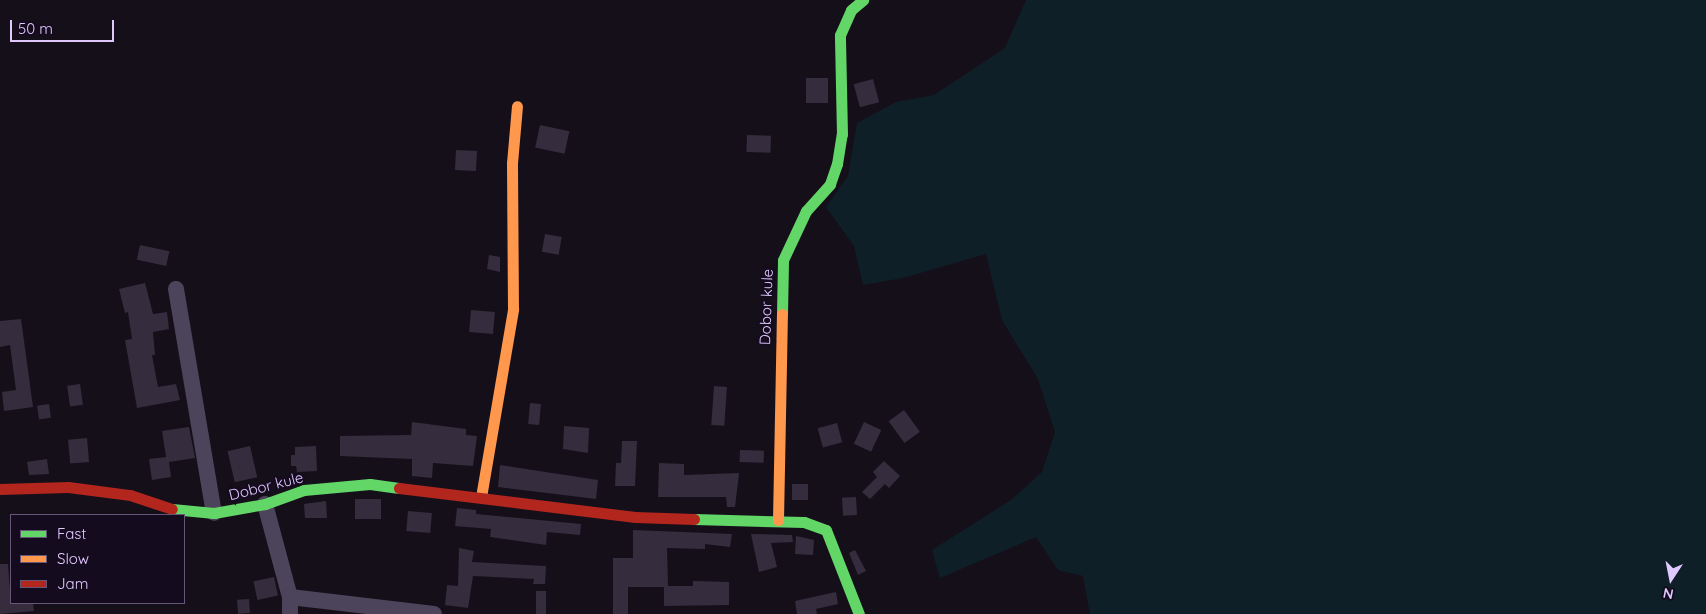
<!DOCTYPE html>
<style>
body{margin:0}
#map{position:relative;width:1706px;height:614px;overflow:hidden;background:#150f1a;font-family:Quicksand,sans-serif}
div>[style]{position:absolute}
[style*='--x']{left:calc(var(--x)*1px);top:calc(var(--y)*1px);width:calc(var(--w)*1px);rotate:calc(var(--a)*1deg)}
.green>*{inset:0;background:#0f1f27}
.building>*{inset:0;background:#352c3e;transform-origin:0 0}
.street>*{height:16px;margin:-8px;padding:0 8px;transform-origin:8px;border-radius:8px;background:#4c445b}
.fast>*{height:11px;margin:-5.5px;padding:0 5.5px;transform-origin:5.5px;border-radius:5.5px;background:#63d668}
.slow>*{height:11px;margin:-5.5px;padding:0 5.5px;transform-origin:5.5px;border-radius:5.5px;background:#ff974d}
.jam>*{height:11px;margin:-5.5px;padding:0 5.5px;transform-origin:5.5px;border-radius:5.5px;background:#b3261e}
span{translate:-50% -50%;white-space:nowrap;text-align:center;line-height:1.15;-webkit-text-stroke:4.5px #150b1f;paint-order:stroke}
.street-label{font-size:15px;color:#e0c9ff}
.legend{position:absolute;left:10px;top:514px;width:175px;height:90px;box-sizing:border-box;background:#150b1f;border:1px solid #665779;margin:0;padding:6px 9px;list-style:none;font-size:15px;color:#e0c9ff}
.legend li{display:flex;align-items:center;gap:10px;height:25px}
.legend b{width:25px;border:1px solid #665779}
.north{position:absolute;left:1646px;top:554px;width:50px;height:50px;-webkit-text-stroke:4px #150b1f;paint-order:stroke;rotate:191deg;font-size:14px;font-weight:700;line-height:20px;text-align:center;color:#e0c9ff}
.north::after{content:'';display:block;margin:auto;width:18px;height:22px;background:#e0c9ff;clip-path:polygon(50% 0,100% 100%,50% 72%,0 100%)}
.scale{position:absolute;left:10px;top:20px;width:104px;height:22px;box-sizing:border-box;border:2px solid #e0c9ff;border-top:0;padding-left:6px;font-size:15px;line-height:18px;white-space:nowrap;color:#e0c9ff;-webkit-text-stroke:4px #150b1f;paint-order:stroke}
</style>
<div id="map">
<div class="green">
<i style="clip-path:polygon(1026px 0,1706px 0,1706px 614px,1090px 614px,1083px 576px,1058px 570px,1036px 537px,940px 578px,932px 550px,1011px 500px,1042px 472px,1055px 432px,1038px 379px,1002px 320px,986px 254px,903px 278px,863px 285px,854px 246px,826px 207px,848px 176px,857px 123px,896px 102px,934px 95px,1005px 48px)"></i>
</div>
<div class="building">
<i style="left:806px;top:78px;width:22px;height:25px"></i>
<i style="left:873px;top:79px;width:24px;height:20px;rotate:75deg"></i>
<i style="left:540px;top:125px;width:30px;height:23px;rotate:12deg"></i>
<i style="left:747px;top:135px;width:24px;height:17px;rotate:2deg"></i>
<i style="left:456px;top:150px;width:21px;height:20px;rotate:3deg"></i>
<i style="left:545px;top:234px;width:17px;height:18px;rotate:10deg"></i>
<i style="left:140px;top:245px;width:30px;height:15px;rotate:12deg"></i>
<i style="clip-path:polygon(489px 255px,500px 257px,500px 272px,487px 269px)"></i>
<i style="clip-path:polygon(145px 283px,153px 314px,167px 312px,169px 329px,153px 332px,155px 355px,152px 355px,158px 387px,176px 384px,180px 400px,137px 408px,125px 340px,132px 339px,128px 312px,125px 313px,119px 289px)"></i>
<i style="left:471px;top:310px;width:24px;height:22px;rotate:5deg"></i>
<i style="clip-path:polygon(21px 319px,33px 407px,4px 411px,2px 392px,16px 390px,10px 345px,0 347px,0 321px)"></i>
<i style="left:80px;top:384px;width:21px;height:13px;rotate:82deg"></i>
<i style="left:714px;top:386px;width:13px;height:39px;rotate:4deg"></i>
<i style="left:530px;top:403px;width:11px;height:21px;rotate:5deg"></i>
<i style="left:49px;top:404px;width:14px;height:12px;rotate:82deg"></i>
<i style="left:904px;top:410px;width:27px;height:19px;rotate:54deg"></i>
<i style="clip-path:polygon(412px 422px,466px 429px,466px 435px,477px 436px,473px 466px,433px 463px,432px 478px,412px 476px,412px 459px,340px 456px,340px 436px,411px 435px)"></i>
<i style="left:864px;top:422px;width:19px;height:24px;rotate:25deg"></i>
<i style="left:837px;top:423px;width:20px;height:20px;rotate:75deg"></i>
<i style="clip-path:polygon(564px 426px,589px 428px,588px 453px,563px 449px)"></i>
<i style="clip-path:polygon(189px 427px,195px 458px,169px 462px,171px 477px,152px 480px,149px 459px,166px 457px,162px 431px)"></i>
<i style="left:87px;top:438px;width:24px;height:19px;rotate:85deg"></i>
<i style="clip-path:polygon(622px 441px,637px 441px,635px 486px,615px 486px,616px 463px,621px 463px)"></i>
<i style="left:250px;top:446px;width:32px;height:23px;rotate:77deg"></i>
<i style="clip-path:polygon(316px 446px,317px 471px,297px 472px,296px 466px,291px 466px,291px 455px,295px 455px,295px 447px)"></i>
<i style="left:740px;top:450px;width:24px;height:12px;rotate:2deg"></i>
<i style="clip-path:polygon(47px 459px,49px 474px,29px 475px,27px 462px)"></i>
<i style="clip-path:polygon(884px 461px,900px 476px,889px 488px,885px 484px,870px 499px,862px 492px,877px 477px,873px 472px)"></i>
<i style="clip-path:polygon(659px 463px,684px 464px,684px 475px,739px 473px,735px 507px,727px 507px,726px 497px,658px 497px)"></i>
<i style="clip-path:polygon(500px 465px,598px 480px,596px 499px,498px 487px)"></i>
<i style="left:792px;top:484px;width:16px;height:16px"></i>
<i style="left:856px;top:497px;width:18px;height:14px;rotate:87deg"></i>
<i style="left:355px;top:499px;width:26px;height:20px"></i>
<i style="clip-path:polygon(326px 501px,327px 518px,305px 518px,304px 504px)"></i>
<i style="clip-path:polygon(457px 508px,476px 510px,476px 514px,581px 524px,580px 535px,547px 532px,546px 545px,490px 537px,491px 529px,455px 526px)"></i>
<i style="left:408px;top:511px;width:24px;height:20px;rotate:5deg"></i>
<i style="clip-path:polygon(633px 530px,732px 534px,730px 547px,705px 544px,705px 549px,667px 548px,668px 586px,693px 586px,693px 581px,729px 582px,729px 605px,664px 606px,664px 587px,628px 587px,628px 614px,613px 614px,613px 558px,633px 558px)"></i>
<i style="clip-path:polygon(751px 534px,792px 535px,793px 542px,771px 543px,777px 567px,759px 572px)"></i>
<i style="clip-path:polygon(796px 536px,814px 540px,813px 555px,795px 554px)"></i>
<i style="clip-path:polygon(459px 548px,474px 551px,472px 562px,546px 566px,545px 584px,533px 584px,534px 579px,473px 576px,468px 608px,445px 605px,447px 585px,458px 586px)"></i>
<i style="clip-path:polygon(855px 550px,866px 571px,858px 575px,849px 553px)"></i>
<i style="clip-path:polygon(0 564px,8px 564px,11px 603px,33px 603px,34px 611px,0 614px)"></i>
<i style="left:274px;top:577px;width:19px;height:21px;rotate:78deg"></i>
<i style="left:536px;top:591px;width:10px;height:23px"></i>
<i style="clip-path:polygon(836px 592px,838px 604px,816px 609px,817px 614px,797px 614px,795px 601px)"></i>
<i style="left:249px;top:599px;width:14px;height:12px;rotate:86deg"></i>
</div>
<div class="street">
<i style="--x:176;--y:289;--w:227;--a:80.4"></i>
<i style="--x:265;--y:504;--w:96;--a:75"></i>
<i style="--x:290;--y:597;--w:17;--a:90"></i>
<i style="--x:290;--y:597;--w:145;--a:6.7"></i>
</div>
<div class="fast">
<i style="--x:782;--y:314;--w:54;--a:-88.9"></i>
<i style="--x:783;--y:260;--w:54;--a:-64.9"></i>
<i style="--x:806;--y:211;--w:36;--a:-48"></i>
<i style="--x:830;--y:184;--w:21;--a:-71"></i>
<i style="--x:837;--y:164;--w:30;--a:-81"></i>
<i style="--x:842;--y:134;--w:99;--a:-91.2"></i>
<i style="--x:840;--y:35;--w:27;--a:-66"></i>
<i style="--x:851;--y:10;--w:16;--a:-40"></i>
<i style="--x:172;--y:509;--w:42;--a:5.4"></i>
<i style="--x:214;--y:513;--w:52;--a:-10"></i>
<i style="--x:265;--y:504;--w:41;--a:-19.7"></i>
<i style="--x:304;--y:490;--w:66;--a:-5.2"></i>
<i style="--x:370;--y:484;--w:29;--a:8"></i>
<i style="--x:694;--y:519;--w:110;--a:1.6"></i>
<i style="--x:804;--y:522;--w:23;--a:20"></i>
<i style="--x:826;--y:530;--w:90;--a:68.6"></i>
</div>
<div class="slow">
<i style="--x:481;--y:497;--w:191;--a:-80.3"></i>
<i style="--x:513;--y:309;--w:146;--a:-90.4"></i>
<i style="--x:512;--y:163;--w:57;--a:-85"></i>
<i style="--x:778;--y:520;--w:206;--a:-88.9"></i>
</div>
<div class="jam">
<i style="--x:399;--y:488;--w:238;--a:7"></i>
<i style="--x:635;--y:517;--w:59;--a:1.9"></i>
<i style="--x:0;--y:489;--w:68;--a:-1.7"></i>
<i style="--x:68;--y:487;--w:63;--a:7.4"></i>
<i style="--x:130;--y:495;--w:44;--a:18.4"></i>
</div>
<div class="street-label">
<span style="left:766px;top:307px;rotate:-88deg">Dobor kule</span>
<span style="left:266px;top:486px;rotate:-14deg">Dobor kule</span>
</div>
<ul class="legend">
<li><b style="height:6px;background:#63d668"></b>Fast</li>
<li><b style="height:6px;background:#ff974d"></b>Slow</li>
<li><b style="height:6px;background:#b3261e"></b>Jam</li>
</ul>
<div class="north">N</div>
<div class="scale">50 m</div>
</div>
